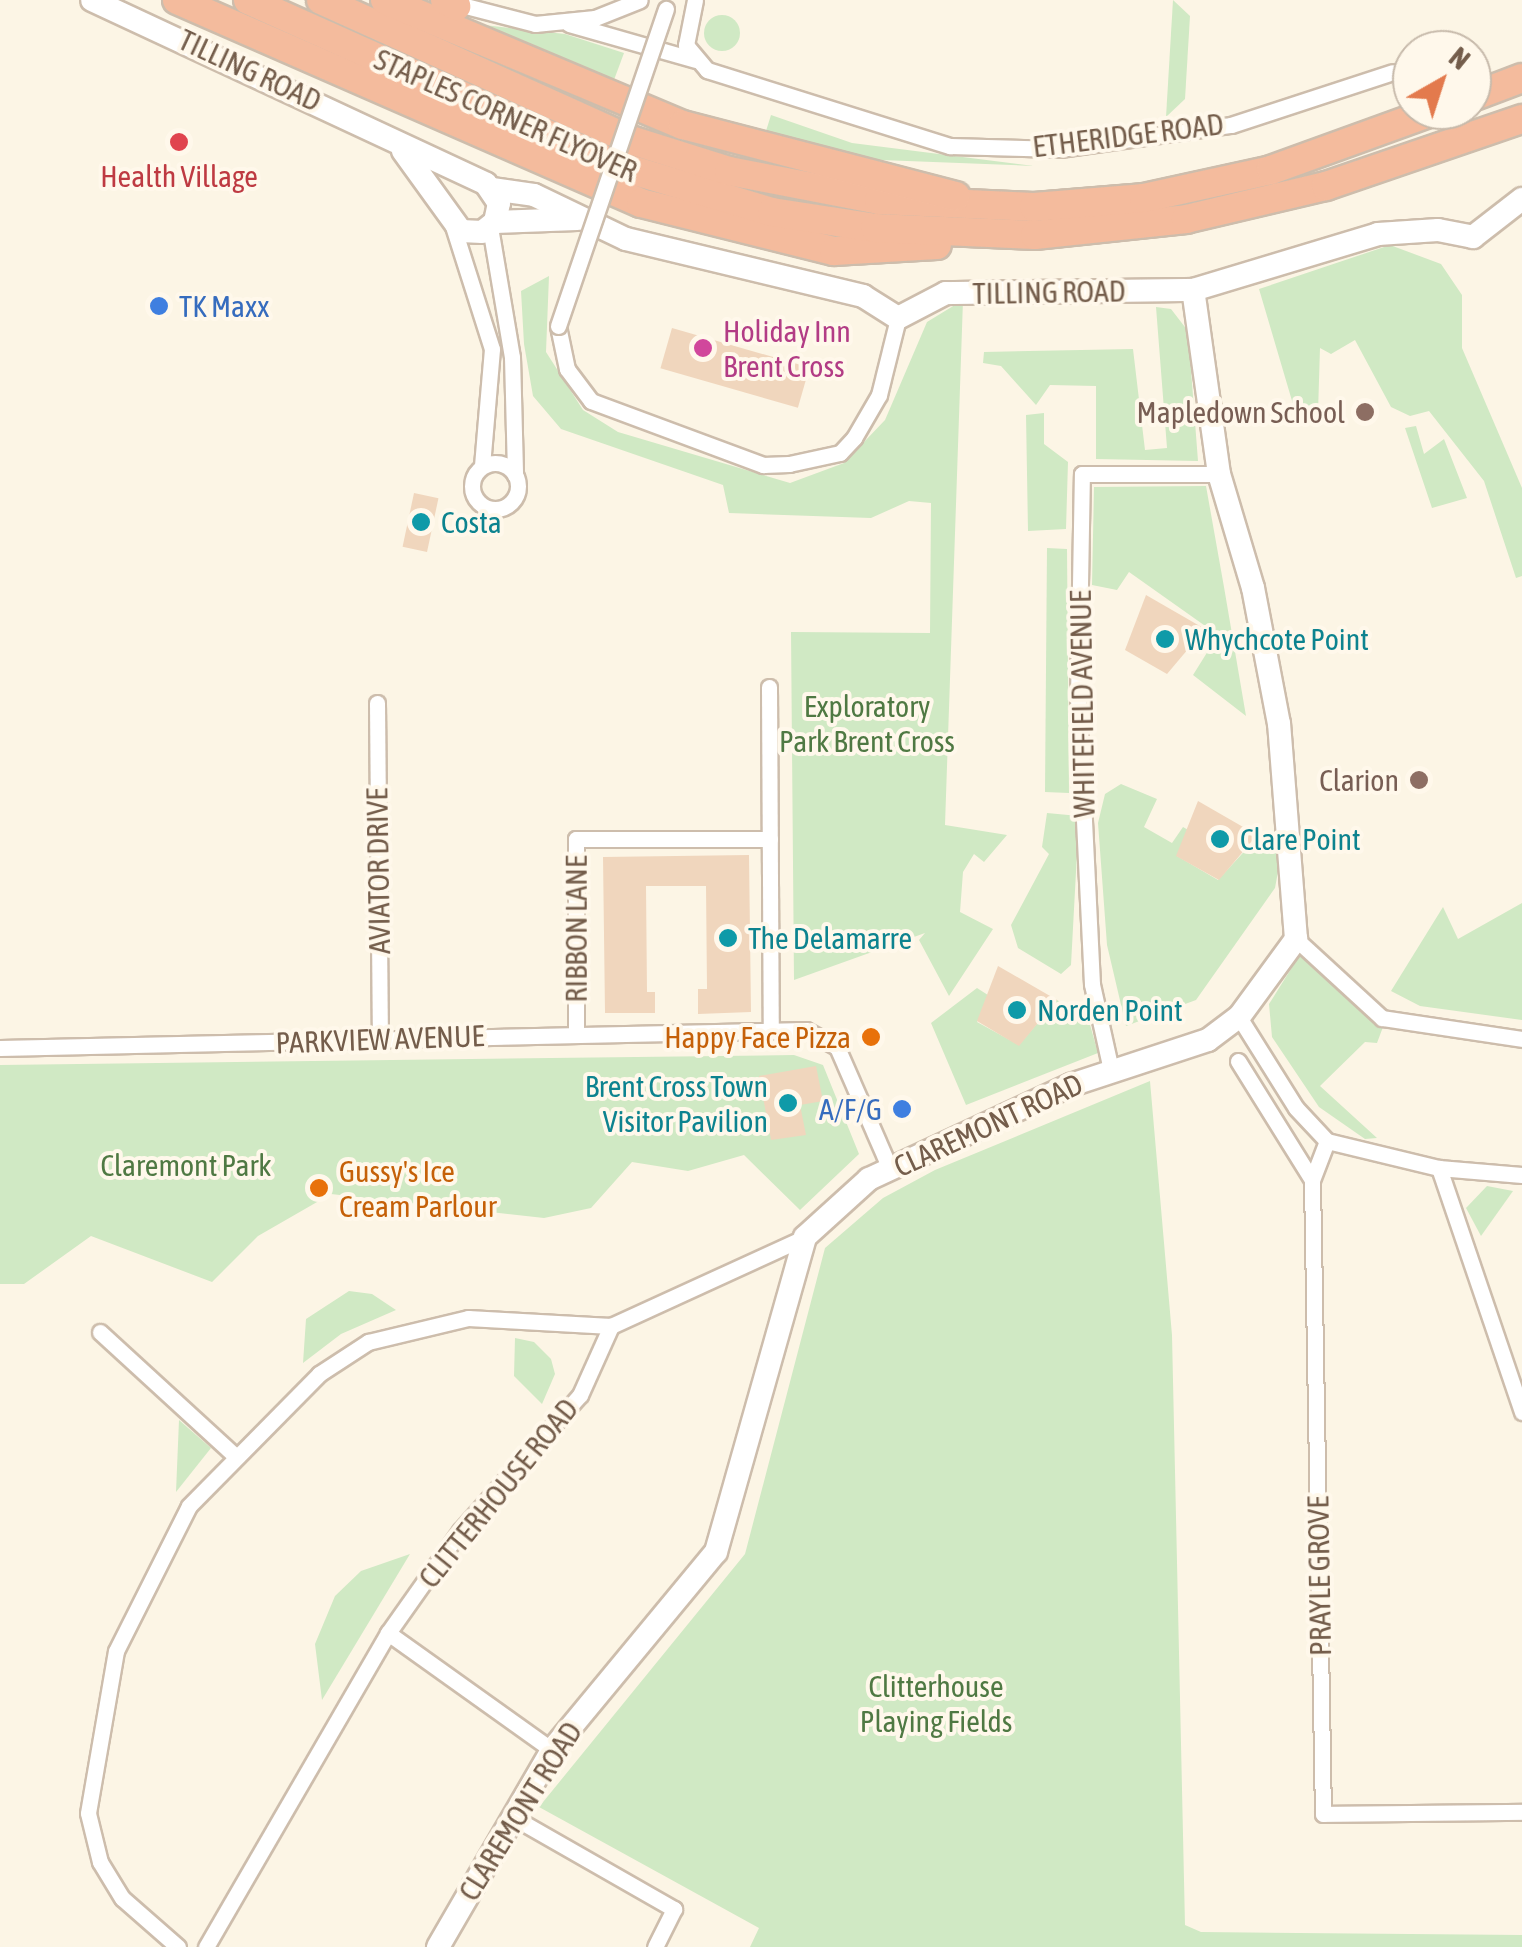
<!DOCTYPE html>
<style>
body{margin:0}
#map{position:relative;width:1522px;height:1947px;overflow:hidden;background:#fcf5e5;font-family:"Asap Condensed",sans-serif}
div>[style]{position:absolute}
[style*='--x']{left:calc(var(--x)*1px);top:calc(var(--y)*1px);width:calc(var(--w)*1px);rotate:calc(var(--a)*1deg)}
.green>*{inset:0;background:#d0e9c4}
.round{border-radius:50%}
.building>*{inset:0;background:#f0d6bd;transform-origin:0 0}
.roads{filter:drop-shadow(2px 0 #cdbdac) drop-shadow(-2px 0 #cdbdac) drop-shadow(0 2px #cdbdac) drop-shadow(0 -2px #cdbdac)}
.street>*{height:15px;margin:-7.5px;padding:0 7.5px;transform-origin:7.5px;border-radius:7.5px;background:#fff}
.street>.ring{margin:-7.5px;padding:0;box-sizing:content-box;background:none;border:15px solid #fff;border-radius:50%}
.secondary>*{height:22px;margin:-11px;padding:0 11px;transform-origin:11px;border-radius:11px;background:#fff}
.highway>*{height:28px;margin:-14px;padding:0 14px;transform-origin:14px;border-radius:14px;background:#f4bb9d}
.bridges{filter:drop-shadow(2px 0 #cdbdac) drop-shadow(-2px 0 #cdbdac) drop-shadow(0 2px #cdbdac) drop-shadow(0 -2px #cdbdac)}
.street-bridge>*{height:15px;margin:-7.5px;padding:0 7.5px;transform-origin:7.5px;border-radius:7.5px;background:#fff}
.dots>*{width:28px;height:28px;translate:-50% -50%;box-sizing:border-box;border:5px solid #fff8eb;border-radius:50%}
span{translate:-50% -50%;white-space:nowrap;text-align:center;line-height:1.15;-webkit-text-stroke:8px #fff8eb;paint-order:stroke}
.street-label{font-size:30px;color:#745d4b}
.health-label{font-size:30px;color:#be3a42}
.shop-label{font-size:30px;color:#366cbe}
.left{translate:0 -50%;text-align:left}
.right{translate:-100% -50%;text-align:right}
.hotel-label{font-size:30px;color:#b23c85}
.education-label{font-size:30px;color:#785e54}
.culture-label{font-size:30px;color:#0d838f}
.park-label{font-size:30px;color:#4f7943}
.food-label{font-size:30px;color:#c56008}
.north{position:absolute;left:1392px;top:30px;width:100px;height:100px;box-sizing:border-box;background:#fff8eb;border:2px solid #c7baab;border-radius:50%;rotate:39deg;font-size:28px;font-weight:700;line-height:40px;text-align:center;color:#745d4b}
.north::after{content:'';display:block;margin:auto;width:35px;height:45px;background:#e37a4d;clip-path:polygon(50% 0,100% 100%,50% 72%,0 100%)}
</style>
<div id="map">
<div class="green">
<i style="clip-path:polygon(1173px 0,1190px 16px,1185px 99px,1166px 117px)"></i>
<i class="round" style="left:704px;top:15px;width:36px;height:36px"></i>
<i style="clip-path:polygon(484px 25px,565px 34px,624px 53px,611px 88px,480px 32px)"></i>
<i style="clip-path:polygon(771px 115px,852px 143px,1034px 166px,855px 159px,766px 131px)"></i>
<i style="clip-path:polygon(1390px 245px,1441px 264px,1462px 295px,1462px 348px,1522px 488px,1522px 576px,1516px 578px,1484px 481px,1429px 411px,1410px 416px,1391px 407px,1355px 340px,1331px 354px,1320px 348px,1318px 413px,1295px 411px,1259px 289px)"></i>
<i style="clip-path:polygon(549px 276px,546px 352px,583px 410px,618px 432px,790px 483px,844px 463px,885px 420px,927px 322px,963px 300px,945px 825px,1007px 835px,984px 862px,974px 854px,963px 872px,960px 912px,993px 929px,949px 996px,919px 940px,925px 933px,794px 980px,791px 632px,930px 633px,931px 503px,909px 501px,871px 518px,729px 513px,723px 485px,561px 429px,533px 396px,524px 344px,521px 291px)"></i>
<i style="clip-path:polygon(1156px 307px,1171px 309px,1188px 331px,1198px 461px,1096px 459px,1096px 386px,1050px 385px,1036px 405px,1001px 366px,983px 363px,984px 352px,1133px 349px,1145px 450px,1167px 448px)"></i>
<i style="clip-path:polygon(1044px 413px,1044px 444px,1068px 462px,1066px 529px,1028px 531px,1026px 415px)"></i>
<i style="clip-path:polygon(1416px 426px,1424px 454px,1444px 439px,1467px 498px,1432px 508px,1405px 428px)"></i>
<i style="clip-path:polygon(1206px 486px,1224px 587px,1246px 716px,1193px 675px,1218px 635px,1129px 572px,1117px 590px,1092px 585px,1094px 487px)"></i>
<i style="clip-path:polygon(1047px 548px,1067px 549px,1069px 793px,1045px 792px)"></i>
<i style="clip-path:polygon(1121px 784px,1157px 799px,1144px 827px,1172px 843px,1183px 827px,1190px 831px,1177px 856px,1218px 880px,1252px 843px,1282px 850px,1275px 888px,1196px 1000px,1126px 1026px,1107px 945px,1098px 823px,1105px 794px)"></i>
<i style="clip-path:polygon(1047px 813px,1079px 816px,1071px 965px,1061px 974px,1018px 948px,1011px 925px,1049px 854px,1042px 847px)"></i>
<i style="clip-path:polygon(1522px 903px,1522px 1020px,1420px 1006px,1391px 991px,1443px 907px,1458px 939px)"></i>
<i style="clip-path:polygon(1301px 953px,1383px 1027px,1377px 1043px,1365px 1042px,1320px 1086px,1377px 1138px,1365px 1139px,1319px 1107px,1272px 1037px,1269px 1004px)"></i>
<i style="clip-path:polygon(977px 988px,991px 997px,977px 1022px,1019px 1045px,1057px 1000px,1089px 1021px,1098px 1053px,966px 1105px,931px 1023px)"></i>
<i style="clip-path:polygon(794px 1055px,823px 1065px,859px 1154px,800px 1210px,744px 1155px,688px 1171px,632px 1162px,591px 1208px,544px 1218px,331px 1194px,258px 1236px,212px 1282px,91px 1236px,24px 1284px,0 1284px,0 1065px)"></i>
<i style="clip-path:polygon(1150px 1081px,1172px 1335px,1185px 1925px,1201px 1932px,1522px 1935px,1522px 1947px,750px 1947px,759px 1928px,539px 1807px,745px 1554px,825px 1248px,883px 1198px,935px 1170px)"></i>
<i style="clip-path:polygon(1487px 1186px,1513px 1191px,1481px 1236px,1466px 1208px)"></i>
<i style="clip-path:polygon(349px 1291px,372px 1294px,396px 1310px,341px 1334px,303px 1363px,306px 1319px)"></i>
<i style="clip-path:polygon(515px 1338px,534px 1342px,551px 1359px,555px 1374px,542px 1404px,514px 1376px)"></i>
<i style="clip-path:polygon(179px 1420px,211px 1448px,176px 1492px)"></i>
<i style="clip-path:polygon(410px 1554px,322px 1700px,315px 1644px,335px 1596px,361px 1571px)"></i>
</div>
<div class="building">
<i style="left:672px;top:328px;width:143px;height:42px;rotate:16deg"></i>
<i style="left:414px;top:493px;width:25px;height:55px;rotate:12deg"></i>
<i style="clip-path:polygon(1146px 595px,1205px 629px,1167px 674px,1125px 650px)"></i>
<i style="clip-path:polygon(1198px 801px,1257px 835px,1219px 880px,1176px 856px)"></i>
<i style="clip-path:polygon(749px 855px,751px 1012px,698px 1014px,698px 989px,707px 989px,706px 886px,646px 886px,647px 992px,655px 992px,655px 1013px,605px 1013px,603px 857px)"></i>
<i style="clip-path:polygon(998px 966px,1057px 1000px,1019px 1046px,977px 1021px)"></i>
<i style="clip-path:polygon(816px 1066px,823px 1101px,800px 1105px,806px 1135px,771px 1140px,759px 1076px)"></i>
</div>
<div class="roads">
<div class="street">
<i style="--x:695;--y:0;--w:46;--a:101.3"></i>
<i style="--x:686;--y:45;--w:33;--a:50"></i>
<i style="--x:707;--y:70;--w:255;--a:17.4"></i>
<i style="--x:950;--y:146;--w:110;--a:1.6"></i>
<i style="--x:1060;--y:149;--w:173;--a:-8"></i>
<i style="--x:1231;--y:125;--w:170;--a:-18.1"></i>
<i style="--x:454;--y:3;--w:84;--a:14.5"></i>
<i style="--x:535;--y:24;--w:60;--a:-5.7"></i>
<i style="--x:595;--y:18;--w:48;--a:-21.8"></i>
<i style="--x:569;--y:24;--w:131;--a:15.9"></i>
<i style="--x:452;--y:223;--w:132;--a:72.4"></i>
<i style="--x:492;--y:349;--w:117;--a:94.9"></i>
<i style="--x:490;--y:227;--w:132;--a:80.4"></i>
<i style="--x:512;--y:357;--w:118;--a:88.5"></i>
<i style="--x:558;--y:326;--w:44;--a:78.2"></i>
<i style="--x:567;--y:369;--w:40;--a:53"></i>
<i style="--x:591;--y:401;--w:184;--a:20.4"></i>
<i style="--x:763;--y:465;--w:26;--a:-2"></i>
<i style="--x:789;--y:464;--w:52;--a:-12.2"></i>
<i style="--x:840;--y:453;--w:21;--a:-47"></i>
<i style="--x:854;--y:438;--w:50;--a:-59.8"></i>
<i style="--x:879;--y:395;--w:79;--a:-76.1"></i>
<i class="ring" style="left:472px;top:463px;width:31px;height:31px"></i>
<i style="--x:769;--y:687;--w:342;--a:89.7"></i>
<i style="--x:377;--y:703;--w:336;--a:89.5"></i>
<i style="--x:1296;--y:939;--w:117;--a:42.6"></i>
<i style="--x:1382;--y:1018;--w:142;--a:8.5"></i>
<i style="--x:1239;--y:1017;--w:107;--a:57.9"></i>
<i style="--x:1296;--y:1108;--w:45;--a:46.8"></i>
<i style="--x:1327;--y:1141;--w:115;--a:13.6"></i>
<i style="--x:1439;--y:1168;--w:83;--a:4.8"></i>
<i style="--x:576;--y:1034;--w:195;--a:-90"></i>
<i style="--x:576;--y:839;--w:194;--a:0"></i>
<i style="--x:0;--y:1048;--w:806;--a:-1.28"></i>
<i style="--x:806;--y:1030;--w:35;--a:29"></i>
<i style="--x:837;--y:1047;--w:133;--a:66.5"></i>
<i style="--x:1238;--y:1061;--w:140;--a:58.1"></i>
<i style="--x:1111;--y:1070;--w:88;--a:-102.5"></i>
<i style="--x:1092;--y:984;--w:285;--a:-92.8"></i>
<i style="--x:1078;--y:699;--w:225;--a:-89"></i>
<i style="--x:1082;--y:474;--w:137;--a:0"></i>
<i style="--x:1327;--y:1141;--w:42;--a:111"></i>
<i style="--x:1312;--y:1180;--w:634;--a:89.01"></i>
<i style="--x:1323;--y:1814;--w:199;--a:-0.6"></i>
<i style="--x:1439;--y:1168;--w:258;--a:71.2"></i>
<i style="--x:100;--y:1332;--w:180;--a:42.5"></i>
<i style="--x:388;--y:1633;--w:201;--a:35.5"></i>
<i style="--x:511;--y:1816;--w:188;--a:29.7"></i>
<i style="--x:674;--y:1909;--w:42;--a:116.6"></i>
<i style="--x:178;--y:1947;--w:74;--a:-138.8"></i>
<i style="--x:122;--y:1898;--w:42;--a:-121.4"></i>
<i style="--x:100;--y:1862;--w:50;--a:-103.8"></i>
<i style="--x:88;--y:1813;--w:164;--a:-80.2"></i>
<i style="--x:116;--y:1651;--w:162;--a:-63.3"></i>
<i style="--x:189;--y:1506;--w:185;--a:-45.4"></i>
<i style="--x:319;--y:1374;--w:59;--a:-33.1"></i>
<i style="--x:368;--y:1342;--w:103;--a:-13.5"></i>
<i style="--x:468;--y:1318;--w:143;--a:3.2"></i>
<i style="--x:206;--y:1947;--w:363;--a:-59.9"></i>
<i style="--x:388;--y:1633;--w:125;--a:-54.8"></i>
<i style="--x:460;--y:1531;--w:181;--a:-48.6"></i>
<i style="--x:580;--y:1395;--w:76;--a:-65.8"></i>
<i style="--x:611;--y:1326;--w:213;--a:-24.6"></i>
</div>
<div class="secondary">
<i style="--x:92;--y:0;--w:435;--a:25"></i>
<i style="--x:486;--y:184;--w:23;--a:56"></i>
<i style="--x:499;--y:203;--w:19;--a:102"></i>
<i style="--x:495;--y:222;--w:16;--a:142"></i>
<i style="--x:482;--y:232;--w:21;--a:-177"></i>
<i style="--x:461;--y:231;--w:99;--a:-125.9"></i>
<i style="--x:492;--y:189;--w:42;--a:8.1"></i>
<i style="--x:534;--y:195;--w:102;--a:25.6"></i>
<i style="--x:626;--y:239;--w:244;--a:13.5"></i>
<i style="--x:863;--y:296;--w:41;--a:32.2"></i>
<i style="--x:898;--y:318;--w:54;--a:-27.5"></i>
<i style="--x:946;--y:293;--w:247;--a:-0.7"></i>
<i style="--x:1193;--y:290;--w:193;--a:-16.8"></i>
<i style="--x:1378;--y:234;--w:60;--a:-3.8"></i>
<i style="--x:1438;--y:230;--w:36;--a:11"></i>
<i style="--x:1473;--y:237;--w:62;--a:-37.8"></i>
<i style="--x:495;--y:222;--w:82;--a:-2.1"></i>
<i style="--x:438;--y:1947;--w:228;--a:-59.9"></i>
<i style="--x:552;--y:1750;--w:257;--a:-50.4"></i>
<i style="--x:716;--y:1552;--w:327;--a:-74.2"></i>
<i style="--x:805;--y:1237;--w:86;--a:-42.2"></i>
<i style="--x:869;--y:1179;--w:223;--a:-25"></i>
<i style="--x:1071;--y:1085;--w:144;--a:-18.2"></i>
<i style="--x:1208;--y:1040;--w:39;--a:-37"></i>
<i style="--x:1239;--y:1017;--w:97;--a:-53.8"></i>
<i style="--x:1296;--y:939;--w:216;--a:-94.5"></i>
<i style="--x:1279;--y:724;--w:138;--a:-100.8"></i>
<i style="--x:1253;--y:588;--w:119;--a:-106.6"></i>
<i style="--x:1219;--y:474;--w:186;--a:-98"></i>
</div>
<div class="highway">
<i style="--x:177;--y:0;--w:506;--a:23.63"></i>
<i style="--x:641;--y:203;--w:199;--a:14"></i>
<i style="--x:834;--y:251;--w:103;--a:-3.3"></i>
<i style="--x:248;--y:0;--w:410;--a:24.1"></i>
<i style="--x:622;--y:167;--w:157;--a:16.7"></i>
<i style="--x:772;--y:212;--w:104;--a:8.8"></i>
<i style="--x:875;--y:228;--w:160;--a:2.5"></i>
<i style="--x:1035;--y:235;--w:152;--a:-6"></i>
<i style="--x:1186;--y:219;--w:144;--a:-13.3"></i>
<i style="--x:1326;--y:186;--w:207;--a:-18.9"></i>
<i style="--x:321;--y:0;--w:343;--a:24.3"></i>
<i style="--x:634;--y:141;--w:100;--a:17.5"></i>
<i style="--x:729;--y:171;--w:153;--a:10.9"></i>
<i style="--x:879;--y:200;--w:155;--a:2.6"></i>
<i style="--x:1034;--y:207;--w:110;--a:-4.7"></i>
<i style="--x:1144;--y:198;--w:130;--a:-12.4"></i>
<i style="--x:1271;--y:170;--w:177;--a:-19.9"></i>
<i style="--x:385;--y:0;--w:323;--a:22.8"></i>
<i style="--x:683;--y:125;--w:282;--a:14.6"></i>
<i style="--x:445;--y:0;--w:13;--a:29"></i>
<i style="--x:1472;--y:97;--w:53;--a:-20.8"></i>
</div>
</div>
<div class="bridges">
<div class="street-bridge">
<i style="--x:558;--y:326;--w:335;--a:-71.2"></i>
</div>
</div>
<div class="dots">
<i style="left:179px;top:142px;background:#e0444e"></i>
<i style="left:159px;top:306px;background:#3f7fe0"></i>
<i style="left:703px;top:348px;background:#d1479c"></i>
<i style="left:1365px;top:412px;background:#8d6e63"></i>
<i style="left:421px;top:522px;background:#0f9aa8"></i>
<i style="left:1165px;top:639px;background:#0f9aa8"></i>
<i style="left:1419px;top:780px;background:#8d6e63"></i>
<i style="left:1220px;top:839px;background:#0f9aa8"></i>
<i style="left:728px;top:938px;background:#0f9aa8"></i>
<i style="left:1017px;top:1010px;background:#0f9aa8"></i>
<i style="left:871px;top:1037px;background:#e8710a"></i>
<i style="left:788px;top:1103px;background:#0f9aa8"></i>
<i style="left:902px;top:1109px;background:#3f7fe0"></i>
<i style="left:319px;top:1188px;background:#e8710a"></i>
</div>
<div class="street-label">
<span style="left:250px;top:70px;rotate:25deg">TILLING ROAD</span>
<span style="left:506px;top:115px;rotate:24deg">STAPLES CORNER FLYOVER</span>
<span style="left:1128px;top:135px;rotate:-7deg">ETHERIDGE ROAD</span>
<span style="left:1049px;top:292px;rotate:-1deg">TILLING ROAD</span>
<span style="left:1082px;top:704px;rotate:-91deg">WHITEFIELD AVENUE</span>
<span style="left:378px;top:871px;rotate:-91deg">AVIATOR DRIVE</span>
<span style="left:576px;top:929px;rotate:-90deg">RIBBON LANE</span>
<span style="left:380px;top:1039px;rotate:-2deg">PARKVIEW AVENUE</span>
<span style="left:988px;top:1125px;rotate:-25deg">CLAREMONT ROAD</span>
<span style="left:498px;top:1493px;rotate:-51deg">CLITTERHOUSE ROAD</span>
<span style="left:1319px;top:1576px;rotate:-91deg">PRAYLE GROVE</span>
<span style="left:520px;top:1811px;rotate:-58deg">CLAREMONT ROAD</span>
</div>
<div class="health-label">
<span style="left:179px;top:176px">Health Village</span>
</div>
<div class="shop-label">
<span class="left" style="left:179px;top:306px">TK Maxx</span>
<span class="right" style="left:882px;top:1109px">A/F/G</span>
</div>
<div class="hotel-label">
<span class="left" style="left:723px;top:348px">Holiday Inn<br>Brent Cross</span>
</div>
<div class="education-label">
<span class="right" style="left:1345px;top:412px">Mapledown School</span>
<span class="right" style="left:1399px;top:780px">Clarion</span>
</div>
<div class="culture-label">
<span class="left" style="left:441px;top:522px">Costa</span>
<span class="left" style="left:1185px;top:639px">Whychcote Point</span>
<span class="left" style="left:1240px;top:839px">Clare Point</span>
<span class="left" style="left:748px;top:938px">The Delamarre</span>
<span class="left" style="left:1037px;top:1010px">Norden Point</span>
<span class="right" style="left:768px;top:1103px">Brent Cross Town<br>Visitor Pavilion</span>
</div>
<div class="park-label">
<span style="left:867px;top:723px">Exploratory<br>Park Brent Cross</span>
<span style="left:186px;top:1165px">Claremont Park</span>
<span style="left:936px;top:1703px">Clitterhouse<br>Playing Fields</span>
</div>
<div class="food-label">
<span class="right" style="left:851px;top:1037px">Happy Face Pizza</span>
<span class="left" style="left:339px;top:1188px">Gussy's Ice<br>Cream Parlour</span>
</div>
<div class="north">N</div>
</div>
